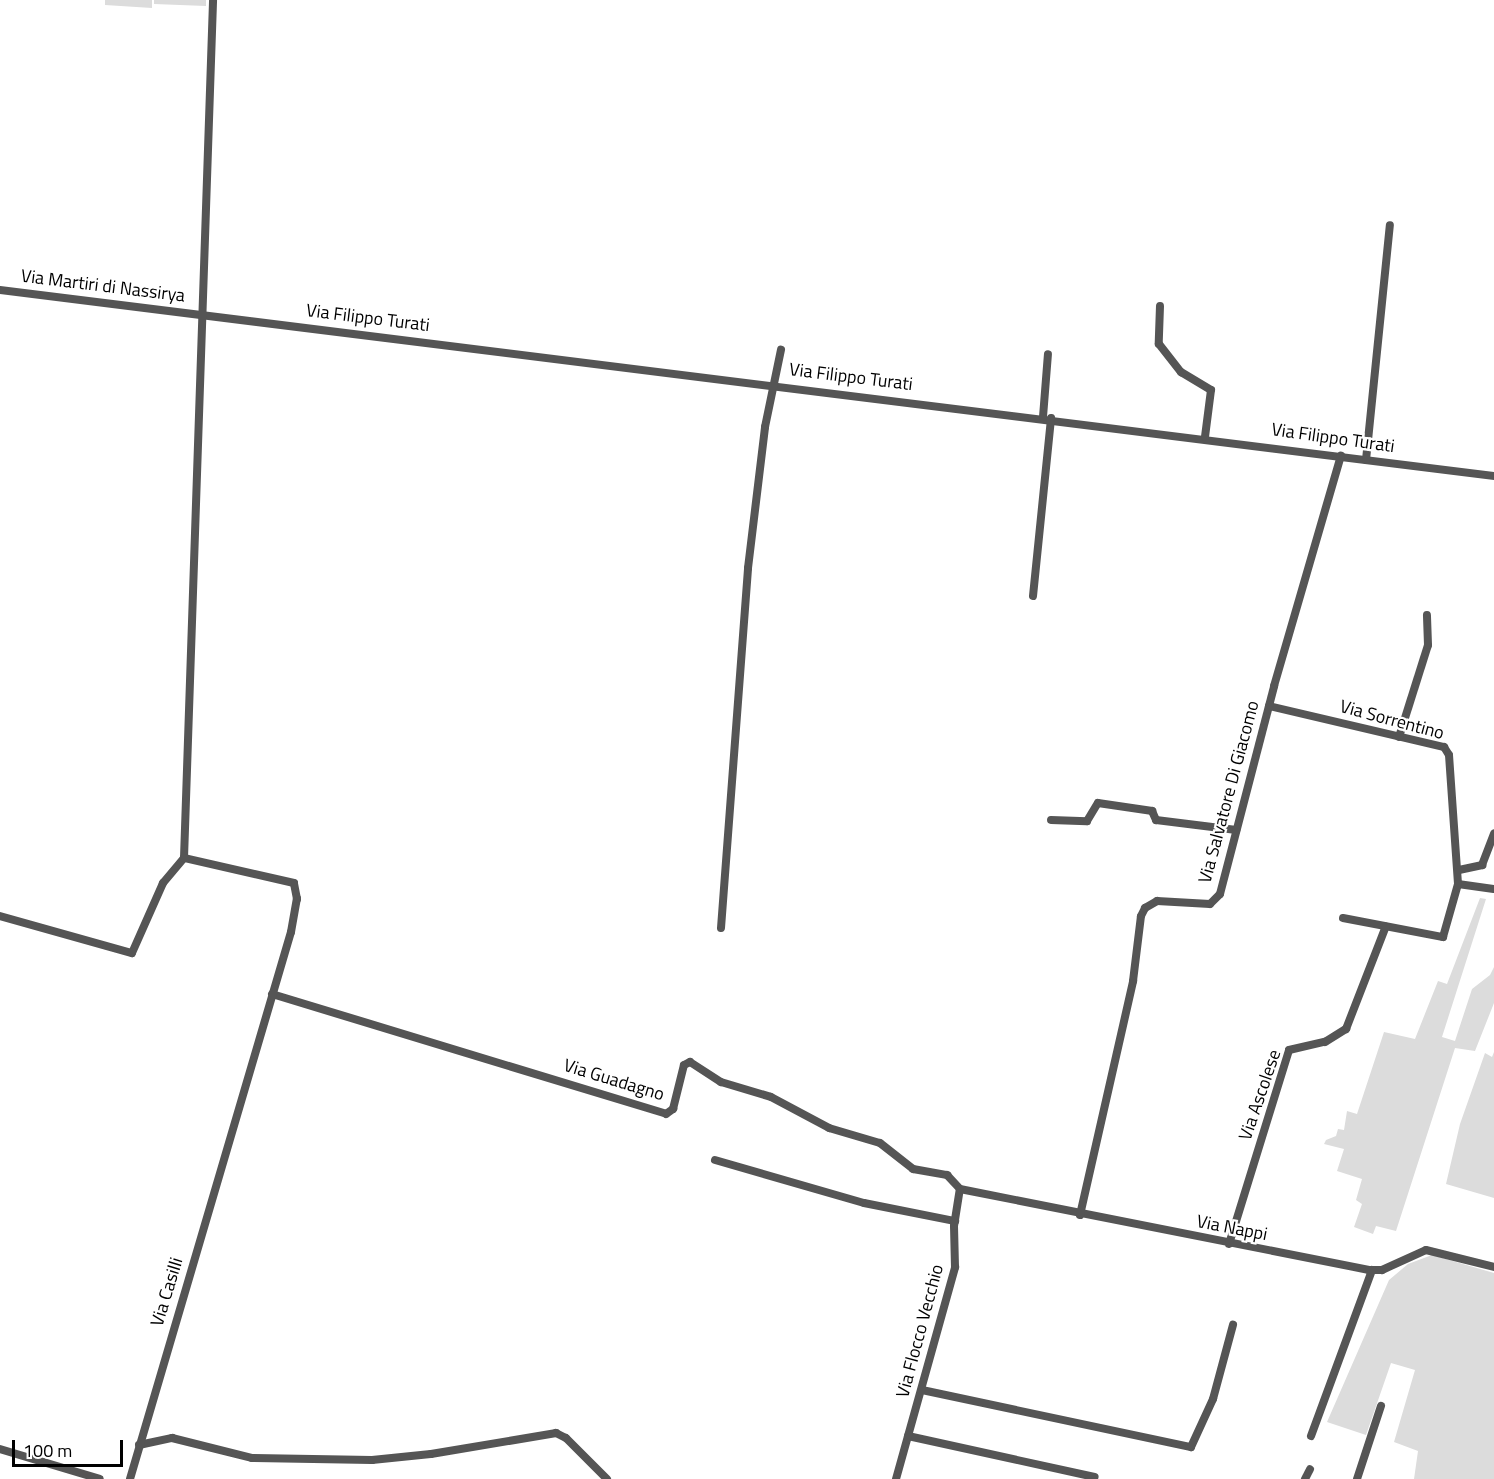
<!DOCTYPE html>
<style>
body{margin:0}
#map{position:relative;width:1494px;height:1479px;overflow:hidden;background:#fff;font-family:"Titillium Web",sans-serif}
div>[style]{position:absolute}
[style*='--x']{left:calc(var(--x)*1px);top:calc(var(--y)*1px);width:calc(var(--w)*1px);rotate:calc(var(--a)*1deg)}
.green>*{inset:0;background:#dcdcdc}
.minor>*{height:8px;margin:-4px;padding:0 4px;transform-origin:4px;border-radius:4px;background:#555}
span{translate:-50% -50%;white-space:nowrap;text-align:center;line-height:1.15;-webkit-text-stroke:4.5px #fff;paint-order:stroke}
.street-label{font-size:18px;color:#000}
.scale{position:absolute;left:12px;top:1440px;width:111px;height:27px;box-sizing:border-box;border:3px solid #000;border-top:0;padding-left:8px;font-size:18px;line-height:21px;white-space:nowrap;color:#000;-webkit-text-stroke:4px #fff;paint-order:stroke}
</style>
<div id="map">
<div class="green">
<i style="clip-path:polygon(105px 0,152px 0,152px 8px,105px 5px)"></i>
<i style="clip-path:polygon(154px 0,206px 0,206px 6px,154px 4px)"></i>
<i style="clip-path:polygon(1480px 898px,1486px 899px,1442px 1037px,1455px 1041px,1472px 989px,1490px 975px,1494px 967px,1494px 1003px,1475px 1051px,1455px 1048px,1396px 1231px,1376px 1226px,1373px 1234px,1354px 1227px,1362px 1204px,1356px 1200px,1362px 1179px,1337px 1171px,1344px 1149px,1324px 1144px,1326px 1140px,1336px 1136px,1338px 1129px,1344px 1130px,1347px 1111px,1357px 1114px,1384px 1032px,1415px 1039px,1438px 981px,1447px 984px)"></i>
<i style="clip-path:polygon(1494px 1052px,1494px 1198px,1446px 1184px,1460px 1124px,1485px 1053px,1492px 1057px)"></i>
<i style="clip-path:polygon(1432px 1255px,1494px 1273px,1494px 1479px,1414px 1479px,1418px 1451px,1394px 1442px,1415px 1370px,1391px 1363px,1366px 1435px,1327px 1422px,1389px 1280px,1408px 1264px)"></i>
</div>
<div class="minor">
<i style="--x:0;--y:290;--w:1506;--a:7.1"></i>
<i style="--x:1160;--y:306;--w:38;--a:92"></i>
<i style="--x:1159;--y:344;--w:36;--a:52"></i>
<i style="--x:1181;--y:372;--w:35;--a:31"></i>
<i style="--x:1211;--y:390;--w:47;--a:97.3"></i>
<i style="--x:1043;--y:417;--w:63;--a:-85.5"></i>
<i style="--x:1366;--y:460;--w:236;--a:-84.2"></i>
<i style="--x:1033;--y:596;--w:179;--a:-84.2"></i>
<i style="--x:1269;--y:706;--w:180;--a:13.2"></i>
<i style="--x:1444;--y:747;--w:9;--a:58"></i>
<i style="--x:1449;--y:755;--w:129;--a:86"></i>
<i style="--x:1458;--y:884;--w:36;--a:8"></i>
<i style="--x:1399;--y:737;--w:96;--a:-72.5"></i>
<i style="--x:1428;--y:645;--w:30;--a:-92"></i>
<i style="--x:1051;--y:820;--w:36;--a:2"></i>
<i style="--x:1087;--y:821;--w:21;--a:-59"></i>
<i style="--x:1098;--y:803;--w:55;--a:8.4"></i>
<i style="--x:1152;--y:811;--w:10;--a:66"></i>
<i style="--x:1156;--y:820;--w:81;--a:7.1"></i>
<i style="--x:1459;--y:870;--w:24;--a:-12"></i>
<i style="--x:1482;--y:865;--w:34;--a:-69"></i>
<i style="--x:0;--y:916;--w:137;--a:15.7"></i>
<i style="--x:132;--y:953;--w:77;--a:-66.1"></i>
<i style="--x:163;--y:883;--w:33;--a:-50"></i>
<i style="--x:184;--y:858;--w:858;--a:-88.06"></i>
<i style="--x:1343;--y:918;--w:102;--a:10.8"></i>
<i style="--x:1443;--y:937;--w:55;--a:-74.2"></i>
<i style="--x:721;--y:928;--w:361;--a:-85.7"></i>
<i style="--x:748;--y:568;--w:142;--a:-83.1"></i>
<i style="--x:765;--y:427;--w:79;--a:-78.3"></i>
<i style="--x:272;--y:994;--w:412;--a:16.9"></i>
<i style="--x:666;--y:1114;--w:9;--a:-36"></i>
<i style="--x:673;--y:1109;--w:45;--a:-76"></i>
<i style="--x:684;--y:1065;--w:7;--a:-27"></i>
<i style="--x:690;--y:1062;--w:37;--a:33"></i>
<i style="--x:721;--y:1082;--w:52;--a:16.7"></i>
<i style="--x:771;--y:1097;--w:66;--a:28.1"></i>
<i style="--x:829;--y:1128;--w:53;--a:16.4"></i>
<i style="--x:880;--y:1143;--w:42;--a:38.2"></i>
<i style="--x:913;--y:1169;--w:35;--a:10"></i>
<i style="--x:947;--y:1175;--w:19;--a:47"></i>
<i style="--x:715;--y:1160;--w:155;--a:16.1"></i>
<i style="--x:864;--y:1203;--w:93;--a:11.2"></i>
<i style="--x:960;--y:1189;--w:417;--a:11.2"></i>
<i style="--x:1369;--y:1270;--w:13;--a:0"></i>
<i style="--x:1382;--y:1270;--w:48;--a:-24.4"></i>
<i style="--x:1426;--y:1250;--w:70;--a:14"></i>
<i style="--x:1080;--y:1215;--w:240;--a:-77.2"></i>
<i style="--x:1133;--y:981;--w:65;--a:-83"></i>
<i style="--x:1141;--y:916;--w:9;--a:-63"></i>
<i style="--x:1145;--y:908;--w:14;--a:-30"></i>
<i style="--x:1157;--y:901;--w:53;--a:3.2"></i>
<i style="--x:1210;--y:904;--w:14;--a:-45"></i>
<i style="--x:1220;--y:894;--w:215;--a:-75.4"></i>
<i style="--x:1274;--y:686;--w:240;--a:-73.8"></i>
<i style="--x:1229;--y:1244;--w:203;--a:-72.8"></i>
<i style="--x:1289;--y:1050;--w:37;--a:-13"></i>
<i style="--x:1325;--y:1042;--w:25;--a:-32"></i>
<i style="--x:1346;--y:1029;--w:110;--a:-68.8"></i>
<i style="--x:922;--y:1390;--w:275;--a:12"></i>
<i style="--x:1191;--y:1447;--w:53;--a:-65.4"></i>
<i style="--x:1213;--y:1399;--w:77;--a:-74.9"></i>
<i style="--x:908;--y:1436;--w:191;--a:12.4"></i>
<i style="--x:1311;--y:1436;--w:177;--a:-69.8"></i>
<i style="--x:139;--y:1445;--w:34;--a:-12"></i>
<i style="--x:172;--y:1438;--w:82;--a:14"></i>
<i style="--x:252;--y:1458;--w:120;--a:1"></i>
<i style="--x:372;--y:1460;--w:59;--a:-5.8"></i>
<i style="--x:431;--y:1454;--w:127;--a:-9.5"></i>
<i style="--x:556;--y:1433;--w:11;--a:27"></i>
<i style="--x:566;--y:1438;--w:58;--a:45"></i>
<i style="--x:0;--y:1449;--w:104;--a:16.7"></i>
<i style="--x:130;--y:1479;--w:570;--a:-73.6"></i>
<i style="--x:291;--y:932;--w:34;--a:-80"></i>
<i style="--x:297;--y:899;--w:16;--a:-101"></i>
<i style="--x:294;--y:883;--w:113;--a:-167.2"></i>
<i style="--x:896;--y:1479;--w:220;--a:-74.4"></i>
<i style="--x:955;--y:1267;--w:41;--a:-91.4"></i>
<i style="--x:954;--y:1226;--w:37;--a:-81"></i>
<i style="--x:1305;--y:1479;--w:11;--a:-63"></i>
<i style="--x:1357;--y:1479;--w:77;--a:-71.8"></i>
</div>
<div class="street-label">
<span style="left:103px;top:286px;rotate:7deg">Via Martiri di Nassirya</span>
<span style="left:368px;top:318px;rotate:7deg">Via Filippo Turati</span>
<span style="left:851px;top:377px;rotate:7deg">Via Filippo Turati</span>
<span style="left:1333px;top:438px;rotate:8deg">Via Filippo Turati</span>
<span style="left:1392px;top:720px;rotate:15deg">Via Sorrentino</span>
<span style="left:1229px;top:792px;rotate:-75deg">Via Salvatore Di Giacomo</span>
<span style="left:614px;top:1080px;rotate:17deg">Via Guadagno</span>
<span style="left:1260px;top:1095px;rotate:-71deg">Via Ascolese</span>
<span style="left:1232px;top:1228px;rotate:11deg">Via Nappi</span>
<span style="left:167px;top:1292px;rotate:-73deg">Via Casilli</span>
<span style="left:920px;top:1331px;rotate:-75deg">Via Flocco Vecchio</span>
</div>
<div class="scale">100 m</div>
</div>
